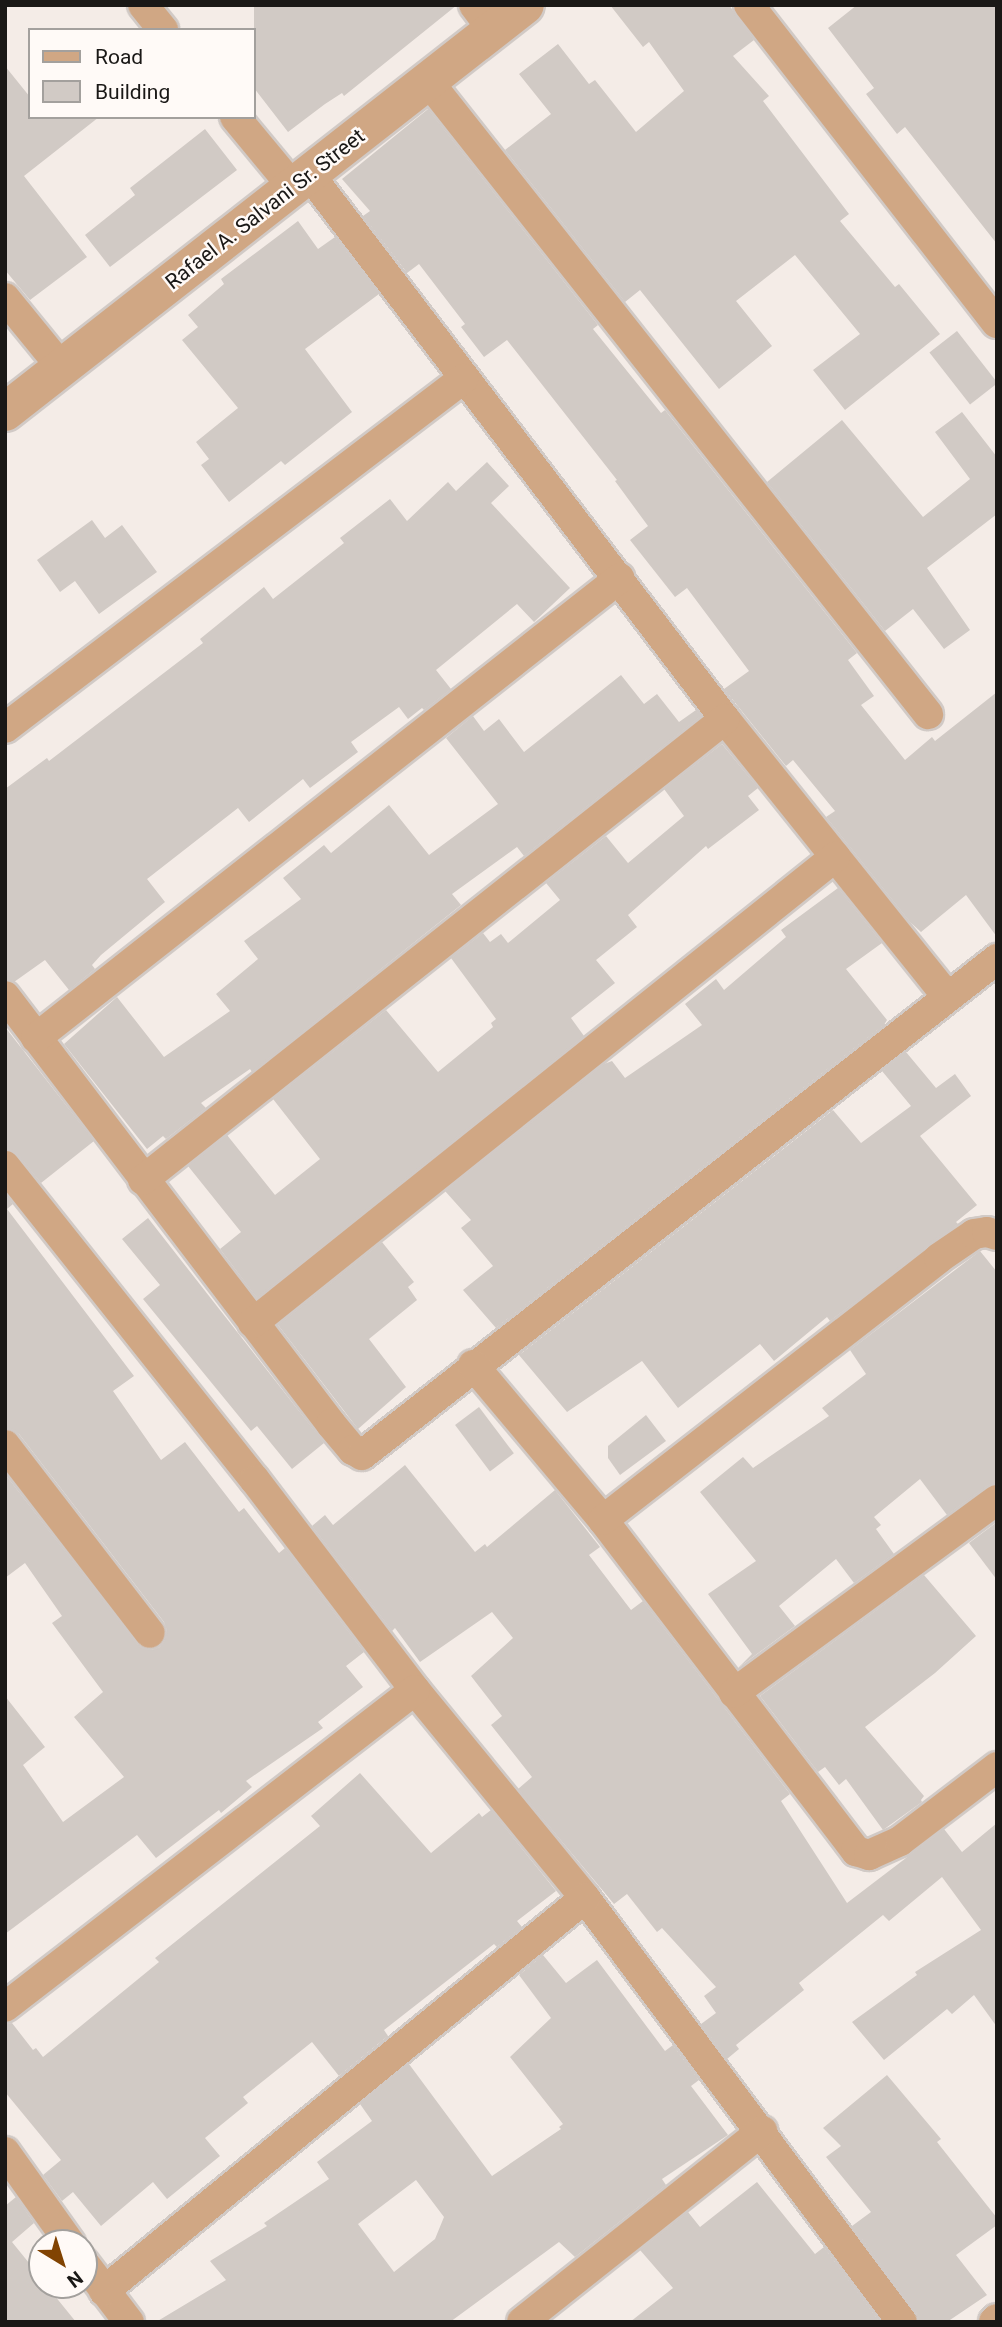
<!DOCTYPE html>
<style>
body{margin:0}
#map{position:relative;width:1002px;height:2327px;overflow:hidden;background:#f4ece7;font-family:Roboto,sans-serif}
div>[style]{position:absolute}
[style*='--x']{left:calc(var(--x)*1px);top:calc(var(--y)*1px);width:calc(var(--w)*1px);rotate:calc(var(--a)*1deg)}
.building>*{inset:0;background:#d1cac5;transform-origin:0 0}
.roads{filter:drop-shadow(2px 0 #d1cac6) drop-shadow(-2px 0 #d1cac6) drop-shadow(0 2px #d1cac6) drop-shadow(0 -2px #d1cac6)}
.minor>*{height:30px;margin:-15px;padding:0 15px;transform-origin:15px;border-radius:15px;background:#d0a784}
.tertiary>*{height:38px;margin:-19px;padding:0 19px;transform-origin:19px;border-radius:19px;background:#d0a784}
span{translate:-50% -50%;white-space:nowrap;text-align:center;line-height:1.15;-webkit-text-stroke:5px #fffaf7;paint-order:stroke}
.street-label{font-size:21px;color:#1a1816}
.frame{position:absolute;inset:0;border:7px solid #1a1816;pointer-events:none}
.legend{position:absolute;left:28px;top:28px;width:228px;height:91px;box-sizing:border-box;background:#fffaf7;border:2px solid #a3a09d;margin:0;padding:9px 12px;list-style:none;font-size:21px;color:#1a1816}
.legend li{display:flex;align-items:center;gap:14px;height:35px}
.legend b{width:35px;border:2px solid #a3a09d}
.north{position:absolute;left:28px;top:2229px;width:70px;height:70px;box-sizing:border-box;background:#fffaf7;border:2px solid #a3a09d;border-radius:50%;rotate:142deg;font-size:19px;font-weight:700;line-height:28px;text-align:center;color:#1a1816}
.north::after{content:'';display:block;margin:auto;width:24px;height:32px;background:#814302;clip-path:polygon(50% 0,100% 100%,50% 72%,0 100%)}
</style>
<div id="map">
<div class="building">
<i style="clip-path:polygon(254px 5px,457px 5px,344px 96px,342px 93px,325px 104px,288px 132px,254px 88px)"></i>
<i style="clip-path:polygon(610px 5px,729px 5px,754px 40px,733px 56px,769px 96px,763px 101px,849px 214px,840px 221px,895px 287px,899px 284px,940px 334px,845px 410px,813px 370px,860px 334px,795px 255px,736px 301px,772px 346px,719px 389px,640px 290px,625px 302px,505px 150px,551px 114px,519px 74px,558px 44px,589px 84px,595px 80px,636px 132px,684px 91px,649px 42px,643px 47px)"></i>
<i style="clip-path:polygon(857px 5px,997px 5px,997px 244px,905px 127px,897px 134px,866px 94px,874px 88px,828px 28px)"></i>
<i style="clip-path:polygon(5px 66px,30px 97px,30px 117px,99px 117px,24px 176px,87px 257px,30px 300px,5px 270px)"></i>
<i style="clip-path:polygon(428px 109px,598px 325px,593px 329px,661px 413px,665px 410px,857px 653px,848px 660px,874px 696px,861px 705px,905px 760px,932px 737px,935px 741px,997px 692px,997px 937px,966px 895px,921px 932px,910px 922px,826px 817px,835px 811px,793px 760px,786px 766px,724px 689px,749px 671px,687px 588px,675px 597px,630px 540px,648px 526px,615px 481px,617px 480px,507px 340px,484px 357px,461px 327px,465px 324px,419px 264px,407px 273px,363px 216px,370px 211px,342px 179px)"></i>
<i style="clip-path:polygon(205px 129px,237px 170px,110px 267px,85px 235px,135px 195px,130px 188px)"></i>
<i style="clip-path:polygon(298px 221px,318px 249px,335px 237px,379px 294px,305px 349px,352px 412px,285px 465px,281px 461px,229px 502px,201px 465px,209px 459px,196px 442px,238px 408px,182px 340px,198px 327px,188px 315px,224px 284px,221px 279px)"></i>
<i style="left:957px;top:331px;width:66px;height:35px;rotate:52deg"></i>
<i style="clip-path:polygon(962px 412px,997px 457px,997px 514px,927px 568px,970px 630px,944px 649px,913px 609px,885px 631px,767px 482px,842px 420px,923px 517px,970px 479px,935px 432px)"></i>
<i style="clip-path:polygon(487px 462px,509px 486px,491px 503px,570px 588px,534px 622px,517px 604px,436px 670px,451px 689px,424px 710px,422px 708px,408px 719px,399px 707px,351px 742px,358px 752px,310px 788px,303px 779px,249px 822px,238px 808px,147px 879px,165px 902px,101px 955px,92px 965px,95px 969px,69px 990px,45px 960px,14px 982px,5px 979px,5px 789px,47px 758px,49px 761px,203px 643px,200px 639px,264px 587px,273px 599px,344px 543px,340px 538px,390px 499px,407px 521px,448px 482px,456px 491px)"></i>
<i style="clip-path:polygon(92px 520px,105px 538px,122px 525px,157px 572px,99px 614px,75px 581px,60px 592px,37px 560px)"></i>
<i style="clip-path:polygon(621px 675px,644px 704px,657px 694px,679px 722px,696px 710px,701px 716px,524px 856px,517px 847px,452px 894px,461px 905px,252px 1072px,250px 1069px,201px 1103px,206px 1108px,166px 1139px,163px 1136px,147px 1149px,64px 1044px,117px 997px,164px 1057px,230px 1011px,216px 994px,258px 959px,244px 941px,301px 899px,283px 878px,324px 845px,331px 853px,389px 805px,429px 855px,498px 804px,446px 738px,473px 716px,484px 731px,499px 719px,524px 752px)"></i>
<i style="clip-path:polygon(722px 744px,758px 788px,748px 796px,759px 810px,708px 849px,706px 846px,628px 915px,637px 927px,596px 960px,615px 983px,571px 1018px,584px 1036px,257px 1298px,220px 1249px,241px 1232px,188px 1166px,227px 1135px,275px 1195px,320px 1159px,273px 1099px,386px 1010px,438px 1072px,493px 1027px,491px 1023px,496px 1019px,451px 958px,483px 933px,490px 942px,501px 934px,508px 943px,560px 900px,546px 883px,606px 836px,628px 863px,684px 816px,664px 789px)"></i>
<i style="clip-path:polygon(838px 888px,882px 943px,846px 969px,887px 1020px,884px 1025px,496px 1328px,463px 1290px,493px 1266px,461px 1228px,471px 1220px,445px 1191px,604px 1064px,612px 1061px,625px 1078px,702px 1025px,685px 1004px,716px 979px,724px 990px,786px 937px,781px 930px)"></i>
<i style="clip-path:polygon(5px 1027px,94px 1141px,41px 1183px,18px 1155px,5px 1149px)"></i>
<i style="clip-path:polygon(906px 1052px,936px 1088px,955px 1074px,971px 1096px,920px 1136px,977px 1205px,956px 1222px,958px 1224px,830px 1321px,827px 1317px,774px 1361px,760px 1344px,678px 1408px,642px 1361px,567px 1412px,519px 1355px,833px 1110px,861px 1143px,911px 1106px,882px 1071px)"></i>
<i style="clip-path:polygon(5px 1194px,13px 1204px,7px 1209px,134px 1376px,113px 1391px,161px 1460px,185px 1442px,239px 1512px,244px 1508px,279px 1553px,285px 1548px,364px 1652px,346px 1666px,363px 1687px,318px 1722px,323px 1728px,246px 1781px,252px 1787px,221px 1813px,219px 1810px,156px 1858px,137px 1835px,5px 1934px,5px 1696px,45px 1747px,23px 1765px,63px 1822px,124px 1777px,74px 1717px,103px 1692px,52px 1623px,62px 1616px,25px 1563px,5px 1578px,5px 1474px,137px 1644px,152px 1650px,160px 1647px,167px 1631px,164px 1622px,19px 1434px,5px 1428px)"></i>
<i style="clip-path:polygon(148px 1218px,324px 1443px,292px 1469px,257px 1426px,251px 1431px,143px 1299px,160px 1285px,122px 1239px)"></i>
<i style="clip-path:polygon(382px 1242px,414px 1282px,408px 1287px,417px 1300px,369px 1339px,406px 1387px,358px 1429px,278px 1325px)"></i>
<i style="clip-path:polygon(980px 1251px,997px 1272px,997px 1483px,987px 1486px,947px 1515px,920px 1479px,874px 1517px,881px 1525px,876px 1529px,894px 1554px,854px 1583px,836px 1559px,779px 1606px,795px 1626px,738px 1668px,752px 1654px,708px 1594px,756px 1561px,700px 1492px,743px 1457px,753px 1468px,829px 1416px,822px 1408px,866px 1374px,850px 1350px)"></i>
<i style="left:479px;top:1407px;width:58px;height:30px;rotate:53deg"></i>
<i style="clip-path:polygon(646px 1415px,666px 1441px,620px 1475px,608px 1458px,608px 1446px)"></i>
<i style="clip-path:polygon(405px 1465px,475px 1552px,485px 1544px,487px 1547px,555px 1490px,600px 1547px,589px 1555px,631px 1610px,643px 1601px,790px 1794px,781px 1801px,847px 1903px,944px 1829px,962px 1852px,997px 1823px,997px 2027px,974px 1995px,952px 2014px,947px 2009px,884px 2060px,852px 2022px,917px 1975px,915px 1972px,981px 1930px,942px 1877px,889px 1921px,883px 1915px,799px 1983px,804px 1990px,736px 2045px,739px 2049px,727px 2059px,701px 2024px,716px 2013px,704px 1996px,716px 1987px,662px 1928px,657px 1932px,627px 1894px,614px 1904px,518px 1789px,532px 1777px,491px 1725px,502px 1716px,471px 1676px,513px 1638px,492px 1612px,420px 1662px,395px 1628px,392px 1631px,312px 1526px,325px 1515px,333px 1525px)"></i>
<i style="clip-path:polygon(997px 1522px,997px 1580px,969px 1543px)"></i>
<i style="clip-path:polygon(924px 1575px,976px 1636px,935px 1673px,865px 1727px,924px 1796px,921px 1800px,922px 1802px,883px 1830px,846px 1779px,839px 1785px,825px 1767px,818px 1772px,760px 1696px)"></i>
<i style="clip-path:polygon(360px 1773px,431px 1853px,479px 1813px,482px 1817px,491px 1810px,556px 1891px,517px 1921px,522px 1927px,497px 1947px,494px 1944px,384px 2030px,388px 2036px,339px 2076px,312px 2042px,243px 2097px,248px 2103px,205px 2138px,220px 2156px,167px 2199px,153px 2182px,101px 2226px,73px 2192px,62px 2201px,43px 2175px,61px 2160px,5px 2092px,5px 2024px,12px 2023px,33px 2050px,36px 2048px,43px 2057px,159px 1962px,155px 1958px,320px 1826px,311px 1816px)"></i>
<i style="clip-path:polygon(evenodd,543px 1955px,566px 1983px,597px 1960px,665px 2051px,673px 2045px,699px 2080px,691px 2086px,728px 2135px,662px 2179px,666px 2185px,575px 2257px,559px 2242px,450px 2322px,156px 2322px,226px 2280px,210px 2261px,267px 2226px,264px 2223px,329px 2179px,317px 2162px,372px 2121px,360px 2104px,409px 2064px,492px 2176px,561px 2129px,559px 2127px,563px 2124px,510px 2057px,551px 2018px,519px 1975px,543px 1955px,416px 2180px,444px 2217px,435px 2239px,394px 2272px,358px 2224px,416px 2180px)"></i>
<i style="clip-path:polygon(887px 2075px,941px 2139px,937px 2142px,997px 2218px,997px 2225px,956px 2255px,987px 2295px,947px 2322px,919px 2322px,916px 2312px,852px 2226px,871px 2212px,826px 2157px,841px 2146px,823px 2128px)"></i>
<i style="clip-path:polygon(757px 2182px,815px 2254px,824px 2247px,880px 2322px,630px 2322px,673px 2288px,640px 2250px,688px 2212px,700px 2227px)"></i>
<i style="clip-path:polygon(16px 2197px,34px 2223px,12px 2242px,42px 2279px,42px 2285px,46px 2285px,76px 2322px,5px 2322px,5px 2206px)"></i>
</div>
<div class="roads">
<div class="minor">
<i style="--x:143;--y:5;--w:32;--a:51"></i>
<i style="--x:474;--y:5;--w:31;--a:53"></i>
<i style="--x:749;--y:5;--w:403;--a:52.1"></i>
<i style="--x:428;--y:81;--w:807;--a:51.7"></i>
<i style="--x:235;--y:117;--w:91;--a:50.4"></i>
<i style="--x:309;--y:174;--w:686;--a:52.65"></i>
<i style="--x:725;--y:719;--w:356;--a:51.3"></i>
<i style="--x:5;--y:298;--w:90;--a:50.8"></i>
<i style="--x:5;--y:728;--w:576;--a:-37.31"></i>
<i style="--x:5;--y:996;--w:538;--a:52.7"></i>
<i style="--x:331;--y:1424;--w:34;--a:50"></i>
<i style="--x:353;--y:1450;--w:10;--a:29"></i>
<i style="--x:362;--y:1455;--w:806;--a:-37.99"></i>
<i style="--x:36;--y:1038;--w:743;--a:-38.23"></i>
<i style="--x:5;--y:1166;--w:401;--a:51.5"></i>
<i style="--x:255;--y:1480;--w:264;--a:52.7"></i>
<i style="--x:415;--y:1690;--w:269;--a:50.7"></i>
<i style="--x:585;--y:1898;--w:529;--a:53.22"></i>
<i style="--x:143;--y:1180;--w:742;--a:-38.38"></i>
<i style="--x:253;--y:1323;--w:746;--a:-38.68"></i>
<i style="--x:473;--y:1365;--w:202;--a:50"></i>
<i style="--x:603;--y:1520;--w:417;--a:52.6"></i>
<i style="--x:856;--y:1851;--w:14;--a:17"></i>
<i style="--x:869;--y:1855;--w:34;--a:-24"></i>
<i style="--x:900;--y:1841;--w:122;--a:-37.3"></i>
<i style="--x:5;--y:1445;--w:237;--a:52.4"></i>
<i style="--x:603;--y:1520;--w:426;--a:-37.9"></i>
<i style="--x:939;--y:1258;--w:42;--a:-34.4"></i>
<i style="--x:974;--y:1234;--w:13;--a:-9"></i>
<i style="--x:987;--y:1232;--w:10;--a:17"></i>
<i style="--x:734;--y:1693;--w:326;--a:-36.3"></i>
<i style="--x:5;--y:2007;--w:518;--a:-37.71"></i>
<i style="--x:5;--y:2152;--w:112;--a:54.5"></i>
<i style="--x:84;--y:2263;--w:74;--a:52.7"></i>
<i style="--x:104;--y:2291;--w:621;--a:-39.25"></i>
<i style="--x:522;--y:2322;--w:307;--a:-38.5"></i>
<i style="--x:994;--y:2322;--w:4;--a:-45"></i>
</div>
<div class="tertiary">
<i style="--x:5;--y:412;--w:660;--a:-38.05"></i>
</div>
</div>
<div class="street-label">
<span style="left:265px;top:209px;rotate:-38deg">Rafael A. Salvani Sr. Street</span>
</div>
<div class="frame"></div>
<ul class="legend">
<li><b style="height:9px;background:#d0a784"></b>Road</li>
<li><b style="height:19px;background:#d1cac5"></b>Building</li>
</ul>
<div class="north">N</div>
</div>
